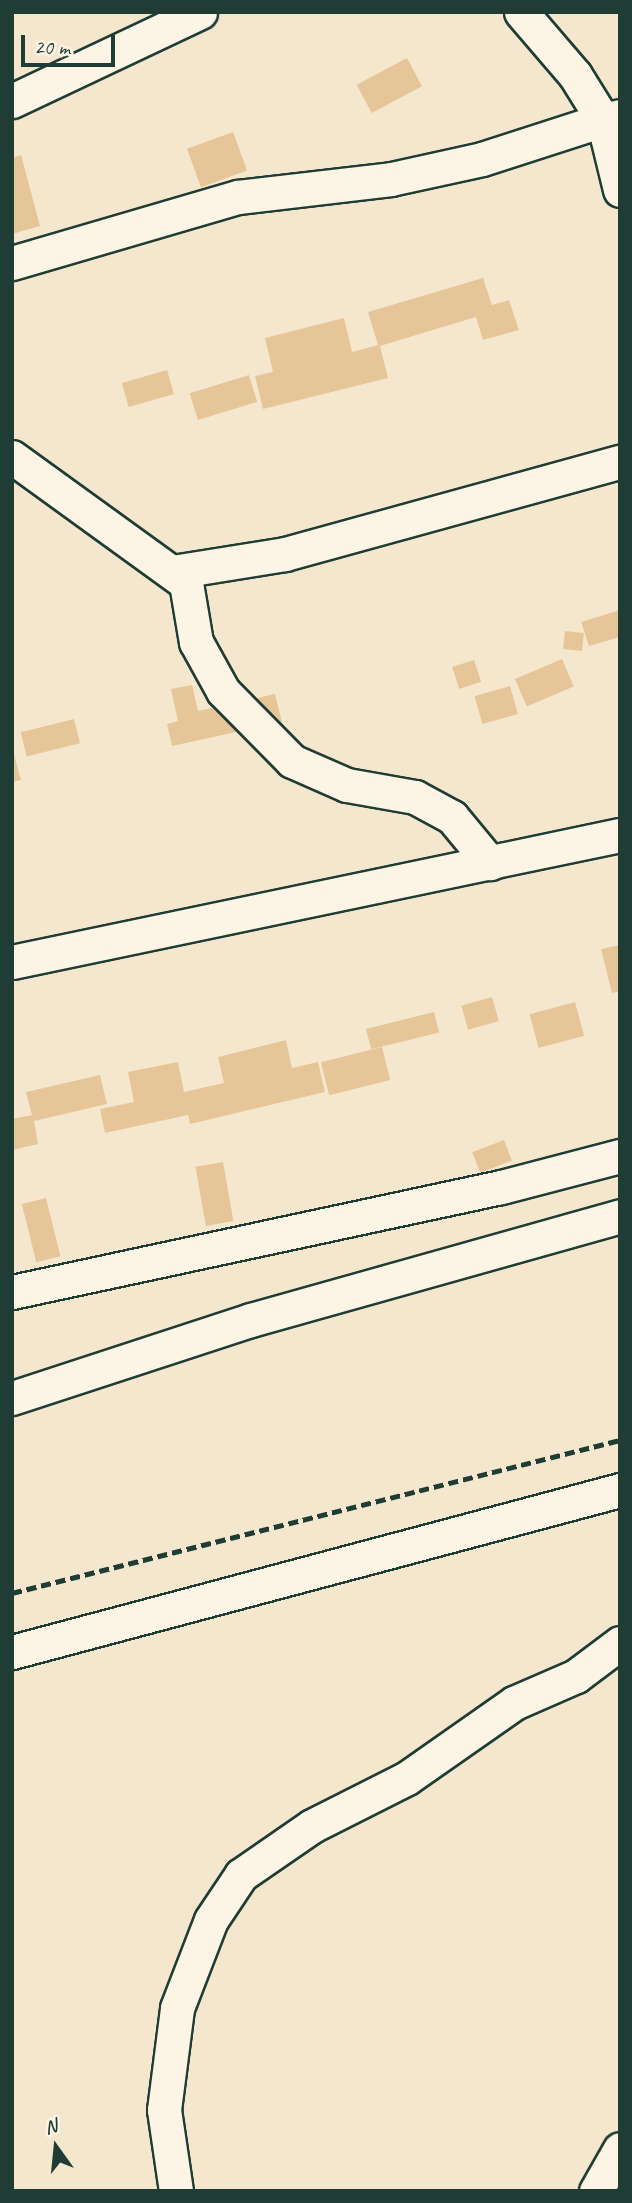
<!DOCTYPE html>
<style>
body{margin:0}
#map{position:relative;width:632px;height:2203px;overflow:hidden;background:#f5e7ce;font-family:Caveat,sans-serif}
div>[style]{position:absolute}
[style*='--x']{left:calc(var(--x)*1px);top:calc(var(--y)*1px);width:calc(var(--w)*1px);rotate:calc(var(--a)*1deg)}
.building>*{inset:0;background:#e6c698;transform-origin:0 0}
.roads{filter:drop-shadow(2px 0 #1f3d34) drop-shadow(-2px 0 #1f3d34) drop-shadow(0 2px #1f3d34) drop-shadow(0 -2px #1f3d34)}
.minor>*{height:33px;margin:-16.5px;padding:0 16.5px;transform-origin:16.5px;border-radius:16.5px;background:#fcf5e5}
.rail>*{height:5px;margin-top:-2.5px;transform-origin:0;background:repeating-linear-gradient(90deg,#1f3d34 0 10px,transparent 0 15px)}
span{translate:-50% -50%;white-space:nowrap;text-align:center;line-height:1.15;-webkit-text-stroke:5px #fcf5e5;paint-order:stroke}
.frame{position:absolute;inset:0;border:14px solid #1f3d34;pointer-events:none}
.north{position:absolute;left:21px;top:2112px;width:70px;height:70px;-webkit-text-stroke:5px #fcf5e5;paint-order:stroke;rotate:345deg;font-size:19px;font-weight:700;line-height:28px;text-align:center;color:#1f3d34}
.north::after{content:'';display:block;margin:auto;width:24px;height:32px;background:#1f3d34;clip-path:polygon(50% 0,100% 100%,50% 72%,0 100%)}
.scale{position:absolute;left:21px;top:35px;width:94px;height:32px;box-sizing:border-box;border:4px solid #1f3d34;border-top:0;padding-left:9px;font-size:21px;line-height:24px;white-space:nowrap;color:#1f3d34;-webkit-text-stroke:5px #fcf5e5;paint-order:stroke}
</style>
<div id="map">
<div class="building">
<i style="left:407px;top:58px;width:32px;height:57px;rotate:62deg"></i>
<i style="left:233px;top:132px;width:41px;height:49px;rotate:70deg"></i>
<i style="clip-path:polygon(21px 155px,40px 226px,12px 234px,12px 158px)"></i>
<i style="clip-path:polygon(483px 278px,492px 305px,509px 300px,519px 330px,483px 340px,476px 317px,380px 346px,388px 378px,263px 409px,255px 376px,273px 372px,265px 338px,344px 318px,352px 352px,378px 345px,368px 312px)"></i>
<i style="left:167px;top:370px;width:25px;height:47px;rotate:74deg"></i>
<i style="left:249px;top:375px;width:28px;height:62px;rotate:73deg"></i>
<i style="clip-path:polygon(620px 610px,620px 637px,589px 646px,581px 622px)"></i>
<i style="left:565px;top:631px;width:19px;height:18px;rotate:6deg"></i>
<i style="left:562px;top:659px;width:30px;height:51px;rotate:67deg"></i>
<i style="left:474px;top:660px;width:23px;height:23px;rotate:72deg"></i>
<i style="clip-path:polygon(192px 685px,198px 711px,275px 694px,282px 722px,172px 746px,167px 724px,178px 721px,171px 689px)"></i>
<i style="left:510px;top:686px;width:29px;height:37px;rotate:74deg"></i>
<i style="left:74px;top:719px;width:25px;height:55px;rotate:76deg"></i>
<i style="clip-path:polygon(12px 747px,21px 780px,12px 782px)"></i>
<i style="clip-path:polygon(620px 945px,620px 991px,612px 993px,601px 949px)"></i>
<i style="left:492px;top:997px;width:25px;height:32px;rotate:74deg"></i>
<i style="left:575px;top:1002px;width:35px;height:47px;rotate:75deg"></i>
<i style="left:434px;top:1012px;width:21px;height:70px;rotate:76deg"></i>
<i style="clip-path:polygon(286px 1040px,292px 1068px,318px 1062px,325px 1092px,190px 1124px,188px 1115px,105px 1133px,100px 1109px,134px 1102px,128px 1072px,178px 1062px,184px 1092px,224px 1083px,218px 1057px)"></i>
<i style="left:382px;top:1047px;width:34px;height:63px;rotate:76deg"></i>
<i style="clip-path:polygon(100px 1075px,107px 1104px,34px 1121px,38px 1144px,12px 1150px,12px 1119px,32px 1115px,26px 1092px)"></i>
<i style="left:504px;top:1140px;width:22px;height:34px;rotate:69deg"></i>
<i style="left:223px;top:1162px;width:60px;height:28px;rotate:80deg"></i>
<i style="left:46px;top:1198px;width:60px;height:25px;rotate:76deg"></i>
</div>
<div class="roads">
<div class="minor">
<i style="--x:12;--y:101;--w:208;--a:-25.3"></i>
<i style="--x:620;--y:116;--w:17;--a:167"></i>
<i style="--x:603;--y:120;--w:72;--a:76.3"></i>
<i style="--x:12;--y:263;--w:235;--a:-16.3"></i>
<i style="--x:238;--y:197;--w:154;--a:-6.7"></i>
<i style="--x:391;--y:179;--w:93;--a:-12.4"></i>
<i style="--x:482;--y:159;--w:127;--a:-17.9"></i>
<i style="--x:603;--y:120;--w:53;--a:-121.9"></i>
<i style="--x:575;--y:75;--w:83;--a:-130.6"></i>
<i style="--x:12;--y:457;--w:215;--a:35.9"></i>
<i style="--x:186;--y:583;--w:60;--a:80.4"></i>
<i style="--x:196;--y:642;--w:56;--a:61.1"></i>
<i style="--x:223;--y:691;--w:98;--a:45.4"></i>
<i style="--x:292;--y:761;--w:60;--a:23.6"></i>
<i style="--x:347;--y:785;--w:69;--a:10"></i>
<i style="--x:415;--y:797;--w:42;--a:28.4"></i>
<i style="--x:452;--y:817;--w:60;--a:50.4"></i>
<i style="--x:173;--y:572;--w:113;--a:-9.1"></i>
<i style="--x:285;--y:554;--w:347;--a:-15.4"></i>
<i style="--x:12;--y:962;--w:621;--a:-11.8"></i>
<i style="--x:12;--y:1292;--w:500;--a:-12.12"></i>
<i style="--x:501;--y:1187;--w:123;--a:-14.6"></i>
<i style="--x:12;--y:1398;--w:251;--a:-18.1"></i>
<i style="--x:251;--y:1320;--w:383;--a:-15.7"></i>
<i style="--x:12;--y:1652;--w:629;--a:-14.92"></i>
<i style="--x:176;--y:2191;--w:82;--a:-98.4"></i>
<i style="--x:164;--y:2110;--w:103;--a:-82.7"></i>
<i style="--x:177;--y:2008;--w:94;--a:-68.9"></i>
<i style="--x:211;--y:1920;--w:54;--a:-56.3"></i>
<i style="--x:241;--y:1875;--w:86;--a:-34.6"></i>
<i style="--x:312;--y:1826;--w:106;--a:-26.8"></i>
<i style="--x:407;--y:1778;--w:131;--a:-35"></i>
<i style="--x:514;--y:1703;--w:68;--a:-23.5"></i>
<i style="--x:576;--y:1676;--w:55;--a:-36.9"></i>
<i style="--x:596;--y:2191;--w:48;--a:-60.3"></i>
</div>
</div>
<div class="rail">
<i style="--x:12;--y:1593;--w:627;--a:-14.12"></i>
</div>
<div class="frame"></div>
<div class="north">N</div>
<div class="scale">20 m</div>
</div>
